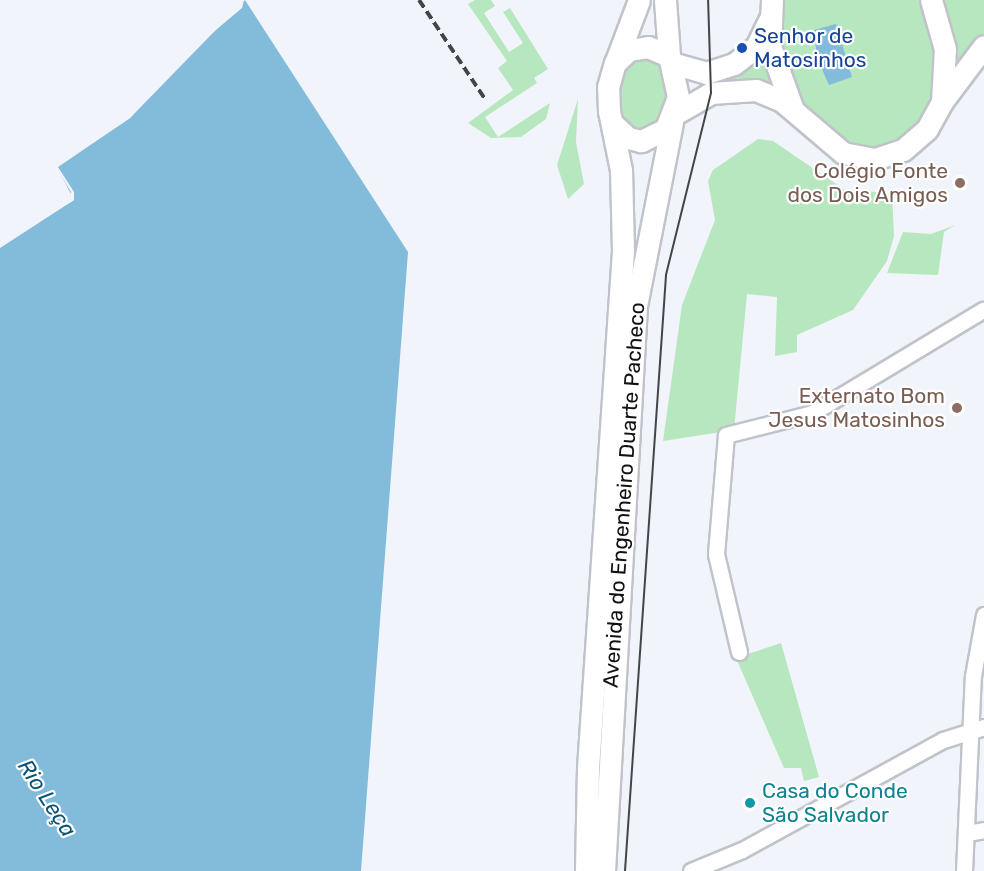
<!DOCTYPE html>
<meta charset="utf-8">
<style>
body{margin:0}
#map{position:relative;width:984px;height:871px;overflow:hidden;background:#f1f4fb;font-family:Rubik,sans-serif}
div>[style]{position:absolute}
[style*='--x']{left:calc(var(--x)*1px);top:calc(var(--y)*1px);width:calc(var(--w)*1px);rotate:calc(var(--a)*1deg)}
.green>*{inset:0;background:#b7e7be}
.water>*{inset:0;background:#83bbdb}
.pier>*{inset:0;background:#f1f4fb}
.roads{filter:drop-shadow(2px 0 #c0c3c9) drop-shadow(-2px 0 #c0c3c9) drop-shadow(0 2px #c0c3c9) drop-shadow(0 -2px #c0c3c9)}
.street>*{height:15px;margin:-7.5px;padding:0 7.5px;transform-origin:7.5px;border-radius:7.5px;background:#fff}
.secondary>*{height:21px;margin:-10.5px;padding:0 10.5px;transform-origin:10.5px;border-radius:10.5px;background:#fff}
.tram>*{height:1.5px;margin:-0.75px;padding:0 0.75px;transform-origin:0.75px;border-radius:0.75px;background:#444548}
.rail>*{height:4px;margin-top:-2px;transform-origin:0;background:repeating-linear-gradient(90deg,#444548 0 9px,transparent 0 13.5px)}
.dots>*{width:16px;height:16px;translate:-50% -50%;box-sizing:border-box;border:3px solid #fff;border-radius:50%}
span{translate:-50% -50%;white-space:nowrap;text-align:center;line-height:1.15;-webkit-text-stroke:4.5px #fff;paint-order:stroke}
.transit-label{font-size:21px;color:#164399}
.left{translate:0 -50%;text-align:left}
.education-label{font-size:21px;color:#785e54}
.right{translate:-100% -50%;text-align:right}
.street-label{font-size:21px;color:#101113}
.culture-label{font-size:21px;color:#0d838f}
.water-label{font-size:22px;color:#0c5474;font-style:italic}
</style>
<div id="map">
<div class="green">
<i style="clip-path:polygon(475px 0,491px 0,495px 6px,484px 13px,509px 52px,523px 43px,503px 12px,510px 8px,548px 69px,534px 78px,537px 83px,485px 117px,498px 137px,550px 103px,546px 119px,521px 137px,491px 138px,468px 123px,513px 90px,498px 68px,507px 61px,468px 4px)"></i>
<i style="clip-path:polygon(782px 0,922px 0,938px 43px,932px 99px,924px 118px,899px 144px,869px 150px,858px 147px,807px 110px,779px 43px)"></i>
<i style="clip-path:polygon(945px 0,984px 0,984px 41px,957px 67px)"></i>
<i style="clip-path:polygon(766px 47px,777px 87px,752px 80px,716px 82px)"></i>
<i style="clip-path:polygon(639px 57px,660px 58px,669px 82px,663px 122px,642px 132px,621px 117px,619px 99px,625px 68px)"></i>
<i style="clip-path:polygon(578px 99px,576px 142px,584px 184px,568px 199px,557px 165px)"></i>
<i style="clip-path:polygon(758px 139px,773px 141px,845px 190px,892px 193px,894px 236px,887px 261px,853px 310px,797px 335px,797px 352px,775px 356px,777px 297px,747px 294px,734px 430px,663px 441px,682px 305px,715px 220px,708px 181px,713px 170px)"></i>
<i style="clip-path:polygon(955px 225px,944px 232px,938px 275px,887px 273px,903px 232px,931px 234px)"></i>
<i style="clip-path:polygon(781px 643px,819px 777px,804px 781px,801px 768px,784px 768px,736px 658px)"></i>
</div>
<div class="water">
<i style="clip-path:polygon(245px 0,408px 252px,361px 871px,0 871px,0 248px,74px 200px,57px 167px,130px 118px)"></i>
<i style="clip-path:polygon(836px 24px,852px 77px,829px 85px,817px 58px,814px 30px)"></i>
</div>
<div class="pier">
<i style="clip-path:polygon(244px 0,242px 8px,192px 50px,130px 118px,58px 167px,74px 192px,74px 200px,66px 205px,71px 192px,55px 165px,128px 116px,190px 48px)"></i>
</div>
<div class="roads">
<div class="street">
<i style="--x:739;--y:652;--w:101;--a:-103.2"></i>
<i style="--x:716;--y:554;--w:119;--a:-85.2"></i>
<i style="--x:726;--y:435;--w:89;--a:-14.3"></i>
<i style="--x:812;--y:413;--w:200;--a:-31.1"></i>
<i style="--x:967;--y:833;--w:17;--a:-10"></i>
<i style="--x:691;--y:871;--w:55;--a:-22.4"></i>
<i style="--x:742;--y:850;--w:229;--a:-28.7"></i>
<i style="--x:943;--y:740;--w:43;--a:-17.6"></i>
<i style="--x:964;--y:871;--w:195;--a:-87.4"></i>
<i style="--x:973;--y:676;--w:62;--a:-79.8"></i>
</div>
<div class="secondary">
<i style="--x:665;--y:0;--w:56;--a:85.9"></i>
<i style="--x:772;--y:0;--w:46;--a:92.5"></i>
<i style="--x:770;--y:46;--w:65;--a:70.2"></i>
<i style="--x:616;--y:61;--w:65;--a:-69.3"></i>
<i style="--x:672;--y:63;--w:35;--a:16"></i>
<i style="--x:706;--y:73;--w:29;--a:-18"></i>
<i style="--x:734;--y:64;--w:28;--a:-38"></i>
<i style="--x:756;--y:47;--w:32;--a:-64"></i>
<i style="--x:944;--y:99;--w:66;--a:-53"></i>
<i style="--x:675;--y:114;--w:42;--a:-30.3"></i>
<i style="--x:711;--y:93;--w:45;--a:-3.8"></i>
<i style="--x:756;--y:90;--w:28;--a:23"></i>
<i style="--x:782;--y:101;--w:80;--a:40.4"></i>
<i style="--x:843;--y:153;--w:33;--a:11"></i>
<i style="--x:875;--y:159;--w:29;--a:-18"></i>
<i style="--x:903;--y:150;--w:32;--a:-41"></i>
<i style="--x:927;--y:129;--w:31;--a:-61"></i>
<i style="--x:942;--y:102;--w:53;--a:-86.8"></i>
<i style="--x:945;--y:49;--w:51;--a:-105.9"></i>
<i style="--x:586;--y:871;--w:103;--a:-88.9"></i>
<i style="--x:588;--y:768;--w:518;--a:-86.13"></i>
<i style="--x:623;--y:251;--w:81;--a:-91.4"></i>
<i style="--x:621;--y:170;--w:60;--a:-101.5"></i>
<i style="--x:609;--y:111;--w:24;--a:-92"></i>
<i style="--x:608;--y:87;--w:25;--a:-74"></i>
<i style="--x:615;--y:63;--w:19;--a:-43"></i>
<i style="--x:629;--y:50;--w:19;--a:-9"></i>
<i style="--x:648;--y:47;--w:23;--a:23"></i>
<i style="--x:669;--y:56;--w:42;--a:77.6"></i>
<i style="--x:678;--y:97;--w:34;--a:111"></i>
<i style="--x:666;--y:129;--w:28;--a:154"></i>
<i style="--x:641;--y:141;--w:13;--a:-167"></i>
<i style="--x:628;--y:138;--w:22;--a:-137"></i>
<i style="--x:604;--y:871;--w:566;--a:-86.76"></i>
<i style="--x:636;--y:306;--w:187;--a:-78.9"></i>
</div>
</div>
<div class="tram">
<i style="--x:625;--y:871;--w:597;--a:-86.06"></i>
<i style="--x:666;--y:275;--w:187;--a:-76.1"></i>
<i style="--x:711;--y:93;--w:93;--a:-91.8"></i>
</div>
<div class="rail">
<i style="--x:419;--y:0;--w:119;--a:56.3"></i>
</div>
<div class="dots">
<i style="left:742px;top:48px;background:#1a4fb4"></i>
<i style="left:960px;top:183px;background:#8d6e63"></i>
<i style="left:957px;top:408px;background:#8d6e63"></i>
<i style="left:750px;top:803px;background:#0f9aa8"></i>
</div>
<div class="transit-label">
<span class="left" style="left:754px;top:48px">Senhor de<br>Matosinhos</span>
</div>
<div class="education-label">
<span class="right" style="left:948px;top:183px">Colégio Fonte<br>dos Dois Amigos</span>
<span class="right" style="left:945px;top:408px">Externato Bom<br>Jesus Matosinhos</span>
</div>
<div class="street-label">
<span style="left:624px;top:495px;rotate:-86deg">Avenida do Engenheiro Duarte Pacheco</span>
</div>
<div class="culture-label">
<span class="left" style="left:762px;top:803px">Casa do Conde<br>São Salvador</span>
</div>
<div class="water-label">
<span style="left:47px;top:798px;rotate:57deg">Rio Leça</span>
</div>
</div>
